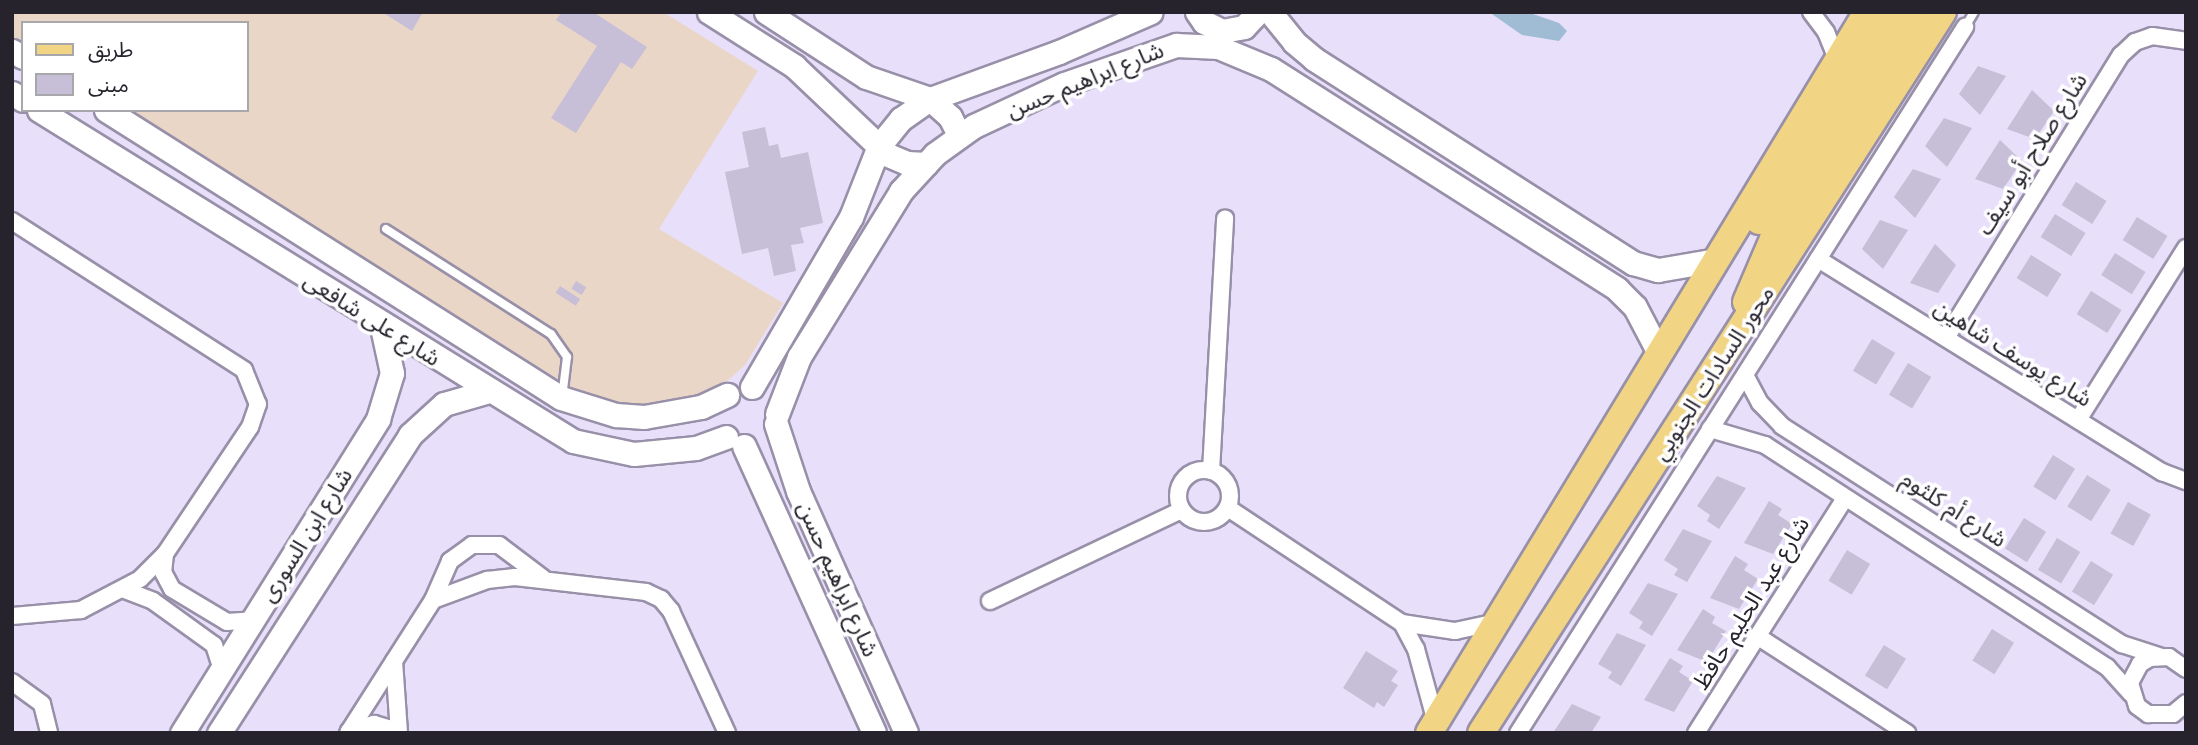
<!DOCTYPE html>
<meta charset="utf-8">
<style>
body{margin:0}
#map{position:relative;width:2198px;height:745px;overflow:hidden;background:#e8dffa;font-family:"Space Grotesk","Noto Sans Arabic",sans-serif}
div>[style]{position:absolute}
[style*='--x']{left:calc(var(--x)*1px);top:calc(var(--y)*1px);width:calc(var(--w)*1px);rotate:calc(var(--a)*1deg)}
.commercial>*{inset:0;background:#ead6c7}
.water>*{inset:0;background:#a0bcd4}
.building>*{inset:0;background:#c7bed7;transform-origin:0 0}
.roads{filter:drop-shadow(2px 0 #9890a8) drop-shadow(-2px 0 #9890a8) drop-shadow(0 2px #9890a8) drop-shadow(0 -2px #9890a8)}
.lane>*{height:8px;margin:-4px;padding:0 4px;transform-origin:4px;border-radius:4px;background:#fff}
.street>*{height:16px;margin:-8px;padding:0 8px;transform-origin:8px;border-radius:8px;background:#fff}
.street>.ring{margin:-8px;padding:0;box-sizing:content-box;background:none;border:16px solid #fff;border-radius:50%}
.secondary>*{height:23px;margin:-11.5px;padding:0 11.5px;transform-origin:11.5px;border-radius:11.5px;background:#fff}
.primary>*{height:26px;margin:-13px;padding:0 13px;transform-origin:13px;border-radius:13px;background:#f1d584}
span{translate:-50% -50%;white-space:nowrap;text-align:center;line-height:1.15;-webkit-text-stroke:7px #fff;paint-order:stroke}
.street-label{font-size:23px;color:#26232d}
.frame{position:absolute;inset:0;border:14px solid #26232d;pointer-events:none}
.legend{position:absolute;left:21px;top:21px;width:228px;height:91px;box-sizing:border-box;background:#fff;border:2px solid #a8a7ab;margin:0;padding:9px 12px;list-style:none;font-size:21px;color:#26232d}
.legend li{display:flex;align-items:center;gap:14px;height:35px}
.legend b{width:35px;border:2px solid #a8a7ab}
</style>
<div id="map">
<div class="commercial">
<i style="clip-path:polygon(12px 12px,663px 12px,758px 71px,659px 229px,783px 303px,745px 365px,715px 392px,675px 406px,596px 403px,127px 110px,247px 110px,247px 23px,23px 23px,23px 44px,12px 37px)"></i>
</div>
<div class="water">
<i style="clip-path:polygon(1489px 12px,1527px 12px,1559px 23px,1567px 31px,1559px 41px,1522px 35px)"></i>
</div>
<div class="building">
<i style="clip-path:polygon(382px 12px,423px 12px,412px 31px)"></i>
<i style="clip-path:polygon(562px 12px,593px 12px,647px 47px,632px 69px,621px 62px,576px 133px,551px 118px,597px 46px,556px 20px)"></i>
<i style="clip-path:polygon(1978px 66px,2006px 76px,1980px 115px,1959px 94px)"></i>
<i style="clip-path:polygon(2032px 90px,2054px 111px,2035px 139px,2007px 129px)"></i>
<i style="clip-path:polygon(1944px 118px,1972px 128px,1947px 167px,1925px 146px)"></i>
<i style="clip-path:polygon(765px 127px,769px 146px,778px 144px,781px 158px,808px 152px,823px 223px,800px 228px,804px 243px,791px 245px,796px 271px,774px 276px,768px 248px,742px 254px,725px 172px,749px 167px,742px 132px)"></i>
<i style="clip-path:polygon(2000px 140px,2022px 161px,2003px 189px,1975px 179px)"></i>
<i style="clip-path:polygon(1913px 169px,1941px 179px,1915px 218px,1894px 197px)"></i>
<i style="left:2076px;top:182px;width:36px;height:27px;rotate:32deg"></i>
<i style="left:2055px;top:214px;width:36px;height:27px;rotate:32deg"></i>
<i style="left:2137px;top:217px;width:36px;height:27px;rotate:32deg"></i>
<i style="clip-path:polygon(1880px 220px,1908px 230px,1883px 269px,1862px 249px)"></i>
<i style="clip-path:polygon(1935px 244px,1956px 265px,1938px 293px,1910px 283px)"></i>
<i style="left:2115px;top:253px;width:36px;height:26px;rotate:32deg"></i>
<i style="left:2031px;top:255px;width:36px;height:27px;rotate:32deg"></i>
<i style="left:576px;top:281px;width:12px;height:9px;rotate:31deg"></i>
<i style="left:560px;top:286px;width:24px;height:8px;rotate:33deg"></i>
<i style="left:2091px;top:291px;width:36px;height:27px;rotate:32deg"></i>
<i style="left:1872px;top:339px;width:27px;height:37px;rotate:31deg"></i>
<i style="left:1908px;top:363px;width:27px;height:37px;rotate:31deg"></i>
<i style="left:2053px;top:455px;width:26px;height:37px;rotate:32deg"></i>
<i style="left:2087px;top:475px;width:28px;height:37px;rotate:32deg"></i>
<i style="clip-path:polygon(1717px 476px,1746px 488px,1719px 529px,1707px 521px,1710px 515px,1697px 506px)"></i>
<i style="clip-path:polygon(1769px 501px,1782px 509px,1778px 515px,1792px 524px,1773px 554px,1744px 543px)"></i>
<i style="left:2128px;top:502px;width:26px;height:36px;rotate:29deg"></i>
<i style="left:2024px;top:518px;width:26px;height:36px;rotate:32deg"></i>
<i style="clip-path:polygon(1683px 529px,1712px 541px,1687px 582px,1674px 575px,1678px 569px,1664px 560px)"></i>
<i style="left:2057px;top:538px;width:27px;height:37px;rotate:31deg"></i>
<i style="left:1847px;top:550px;width:27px;height:36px;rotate:31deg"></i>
<i style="clip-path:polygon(1735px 556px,1748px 564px,1744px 570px,1758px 579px,1739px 609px,1710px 598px)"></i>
<i style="left:2091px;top:561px;width:26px;height:36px;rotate:32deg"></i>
<i style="clip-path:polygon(1648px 583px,1678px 594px,1652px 636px,1639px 628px,1643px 622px,1629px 613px)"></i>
<i style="clip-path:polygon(1703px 609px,1715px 617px,1712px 623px,1726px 631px,1707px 662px,1677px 650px)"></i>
<i style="left:1992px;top:629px;width:26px;height:37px;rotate:32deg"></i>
<i style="clip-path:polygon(1617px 633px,1646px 645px,1621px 686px,1608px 678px,1612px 672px,1598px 664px)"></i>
<i style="left:1884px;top:645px;width:26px;height:36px;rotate:32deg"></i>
<i style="clip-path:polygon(1366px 651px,1398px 671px,1391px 681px,1398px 685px,1384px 707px,1377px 702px,1374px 708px,1343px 688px)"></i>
<i style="clip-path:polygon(1670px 658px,1683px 666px,1679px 672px,1693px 681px,1674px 712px,1644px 700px)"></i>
<i style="clip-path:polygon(1572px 704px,1601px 717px,1591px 733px,1553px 733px)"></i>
</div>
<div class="roads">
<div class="lane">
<i style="--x:1965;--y:27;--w:17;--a:-59"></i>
<i style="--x:386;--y:229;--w:196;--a:32.5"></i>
<i style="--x:551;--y:334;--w:28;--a:55"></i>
<i style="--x:567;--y:357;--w:38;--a:97"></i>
</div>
<div class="street">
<i style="--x:1811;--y:12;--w:25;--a:53"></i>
<i style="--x:1826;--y:32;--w:31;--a:68"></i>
<i style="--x:12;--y:221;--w:276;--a:32.7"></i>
<i style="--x:244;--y:370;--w:37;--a:68"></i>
<i style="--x:258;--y:404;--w:24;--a:109"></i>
<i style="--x:250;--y:427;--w:153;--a:123.8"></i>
<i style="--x:165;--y:554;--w:35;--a:135"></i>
<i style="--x:140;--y:579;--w:67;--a:152.3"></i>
<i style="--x:81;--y:610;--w:69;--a:175"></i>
<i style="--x:1818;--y:259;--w:405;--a:31.8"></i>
<i style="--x:2162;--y:472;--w:26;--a:21"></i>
<i style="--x:1946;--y:338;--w:333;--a:-58.3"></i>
<i style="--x:2121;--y:55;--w:19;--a:-43"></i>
<i style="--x:2135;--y:42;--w:18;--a:-19"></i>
<i style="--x:2152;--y:36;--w:34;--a:8"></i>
<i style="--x:1745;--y:375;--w:32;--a:62"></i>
<i style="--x:1760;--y:403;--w:32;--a:46"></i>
<i style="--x:1782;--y:426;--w:404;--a:32.7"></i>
<i style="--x:2122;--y:644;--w:40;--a:18"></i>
<i style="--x:2078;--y:420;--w:203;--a:-57.9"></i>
<i style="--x:1710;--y:429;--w:57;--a:16.2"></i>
<i style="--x:1765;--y:445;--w:408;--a:33"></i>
<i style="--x:2107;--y:667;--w:36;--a:48"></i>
<i class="ring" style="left:1178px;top:470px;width:36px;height:36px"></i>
<i style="--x:1211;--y:471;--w:253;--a:-86.8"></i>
<i style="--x:1228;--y:508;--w:209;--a:33.5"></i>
<i style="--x:1402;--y:623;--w:54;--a:8.6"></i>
<i style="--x:1455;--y:631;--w:43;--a:-12.1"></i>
<i style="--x:165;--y:554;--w:18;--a:96"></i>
<i style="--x:163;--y:572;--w:19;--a:62"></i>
<i style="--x:172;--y:589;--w:64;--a:31"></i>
<i style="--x:227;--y:622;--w:26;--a:-4"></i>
<i style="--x:125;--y:590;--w:30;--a:21"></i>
<i style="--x:153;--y:601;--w:75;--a:35.8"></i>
<i style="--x:214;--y:645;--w:26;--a:72"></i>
<i style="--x:433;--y:600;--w:43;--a:-66.4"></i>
<i style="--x:450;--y:561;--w:27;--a:-36"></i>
<i style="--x:472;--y:545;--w:27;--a:0"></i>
<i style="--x:499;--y:545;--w:55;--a:36.9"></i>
<i style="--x:990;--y:601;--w:212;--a:-25.4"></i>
<i style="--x:1402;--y:623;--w:30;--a:62"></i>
<i style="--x:1416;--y:649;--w:76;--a:74.7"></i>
<i style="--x:1757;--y:636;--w:179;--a:32.9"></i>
<i style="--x:394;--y:661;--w:72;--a:86"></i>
<i style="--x:2186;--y:669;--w:21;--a:-145"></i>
<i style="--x:2169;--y:657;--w:19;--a:177"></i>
<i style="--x:2150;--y:658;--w:12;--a:149"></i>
<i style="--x:2140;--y:664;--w:21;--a:118"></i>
<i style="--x:2130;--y:683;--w:24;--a:73"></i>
<i style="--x:2137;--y:706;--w:14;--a:36"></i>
<i style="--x:2148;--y:714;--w:25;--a:0"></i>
<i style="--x:2173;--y:714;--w:17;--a:-40"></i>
<i style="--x:12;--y:682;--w:37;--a:36"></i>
<i style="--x:42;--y:704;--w:30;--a:76"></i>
<i style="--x:349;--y:731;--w:26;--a:-16"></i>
<i style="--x:374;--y:724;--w:25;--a:16"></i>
<i style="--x:348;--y:733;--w:158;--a:-57.4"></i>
<i style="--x:433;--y:600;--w:58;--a:-20.3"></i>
<i style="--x:487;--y:580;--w:28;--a:-6"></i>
<i style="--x:515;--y:577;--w:132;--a:6.5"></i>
<i style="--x:646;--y:592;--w:17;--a:25"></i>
<i style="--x:661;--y:599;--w:16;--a:50"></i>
<i style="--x:671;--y:611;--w:134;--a:65.3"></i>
<i style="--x:1518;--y:733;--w:836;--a:-57.66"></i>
<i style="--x:1696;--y:733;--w:278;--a:-57.6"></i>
</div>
<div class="secondary">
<i style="--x:709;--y:12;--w:101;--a:32.4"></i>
<i style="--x:794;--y:66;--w:129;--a:43.4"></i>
<i style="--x:888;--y:155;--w:21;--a:23"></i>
<i style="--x:907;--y:163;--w:19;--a:3"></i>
<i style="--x:766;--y:12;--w:119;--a:33"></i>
<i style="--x:866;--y:77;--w:68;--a:19"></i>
<i style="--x:930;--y:99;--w:27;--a:42"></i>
<i style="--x:950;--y:117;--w:20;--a:63"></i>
<i style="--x:1197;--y:12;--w:12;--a:55"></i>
<i style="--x:1204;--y:22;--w:20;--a:27"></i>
<i style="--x:1222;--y:31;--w:22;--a:-10"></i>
<i style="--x:1244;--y:27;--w:21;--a:-47"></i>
<i style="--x:1270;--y:12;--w:38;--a:51"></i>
<i style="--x:1294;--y:42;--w:26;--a:40"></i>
<i style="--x:1314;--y:59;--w:379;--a:32.6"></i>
<i style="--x:1633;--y:263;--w:26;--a:16"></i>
<i style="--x:1658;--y:270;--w:59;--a:-9.8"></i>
<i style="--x:12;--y:51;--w:13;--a:29"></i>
<i style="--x:12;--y:93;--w:13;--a:32"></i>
<i style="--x:39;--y:110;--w:628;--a:31.79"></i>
<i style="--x:573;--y:441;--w:62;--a:12"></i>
<i style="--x:634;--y:454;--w:62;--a:-5.5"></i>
<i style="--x:696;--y:448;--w:32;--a:-20"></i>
<i style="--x:106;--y:110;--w:538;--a:32.33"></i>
<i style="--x:561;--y:398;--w:58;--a:17.2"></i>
<i style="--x:616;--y:415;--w:28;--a:4"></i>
<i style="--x:644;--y:417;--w:58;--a:-10"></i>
<i style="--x:701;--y:407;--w:29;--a:-25"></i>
<i style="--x:752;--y:387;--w:197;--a:-59.8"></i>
<i style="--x:851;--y:217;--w:76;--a:-68.5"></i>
<i style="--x:879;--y:146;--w:35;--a:-51"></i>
<i style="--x:901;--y:119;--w:35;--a:-35"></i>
<i style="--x:930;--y:99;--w:137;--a:-20"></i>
<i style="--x:1059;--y:52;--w:100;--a:-23.5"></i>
<i style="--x:777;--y:414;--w:61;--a:-68.9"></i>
<i style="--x:799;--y:357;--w:195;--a:-58.4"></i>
<i style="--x:901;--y:191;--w:50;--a:-47.4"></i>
<i style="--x:935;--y:154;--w:48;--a:-35.7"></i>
<i style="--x:974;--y:126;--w:99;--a:-25"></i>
<i style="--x:1064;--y:84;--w:119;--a:-19.2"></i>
<i style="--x:1176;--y:45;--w:42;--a:2.7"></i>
<i style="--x:1218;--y:47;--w:57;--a:22.5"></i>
<i style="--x:1271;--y:69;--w:410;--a:32.4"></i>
<i style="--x:1617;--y:289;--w:25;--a:45"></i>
<i style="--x:1635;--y:307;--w:52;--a:62.4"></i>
<i style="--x:776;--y:424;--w:71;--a:71.8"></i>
<i style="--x:798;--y:491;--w:265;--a:65.9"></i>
<i style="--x:744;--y:446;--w:315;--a:65.6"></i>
<i style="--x:182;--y:733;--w:370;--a:-58"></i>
<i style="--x:378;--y:419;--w:48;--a:-73.1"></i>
<i style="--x:392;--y:373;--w:47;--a:-102.3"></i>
<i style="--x:219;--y:733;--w:354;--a:-57.3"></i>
<i style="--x:410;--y:435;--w:46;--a:-42.4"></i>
<i style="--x:444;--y:404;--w:47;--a:-16.1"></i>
</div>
<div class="primary">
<i style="--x:1759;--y:221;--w:247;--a:-57.7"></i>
<i style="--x:1746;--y:302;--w:69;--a:-66.8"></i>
<i style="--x:1773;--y:239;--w:267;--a:-58.2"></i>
<i style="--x:1429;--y:733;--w:844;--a:-58.72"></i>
<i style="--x:1481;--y:733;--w:856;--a:-57.35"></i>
</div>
</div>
<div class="street-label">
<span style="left:1085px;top:80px;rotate:-22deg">شارع ابراهيم حسن</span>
<span style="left:2032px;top:154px;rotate:-58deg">شارع صلاح أبو سيف</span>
<span style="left:372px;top:319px;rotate:32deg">شارع على شافعى</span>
<span style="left:2013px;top:353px;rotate:32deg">شارع يوسف شاهين</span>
<span style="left:1713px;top:373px;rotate:-57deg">محور السادات الجنوبي</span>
<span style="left:1954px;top:509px;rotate:33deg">شارع أم كلثوم</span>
<span style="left:306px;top:535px;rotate:-58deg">شارع ابن السورى</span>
<span style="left:838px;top:579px;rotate:66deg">شارع ابراهيم حسن</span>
<span style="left:1751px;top:603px;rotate:-58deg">شارع عبد الحليم حافظ</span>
</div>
<div class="frame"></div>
<ul class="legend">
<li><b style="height:9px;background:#f1d584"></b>طريق</li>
<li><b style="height:19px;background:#c7bed7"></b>مبنى</li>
</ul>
</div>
